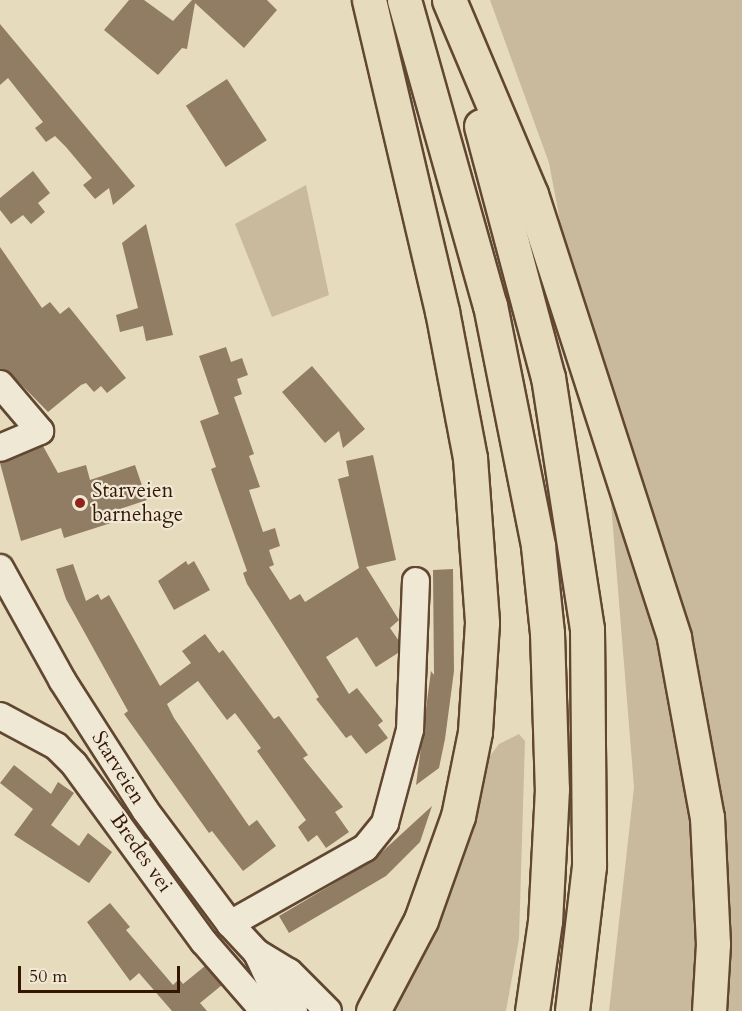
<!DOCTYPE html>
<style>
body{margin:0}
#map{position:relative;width:742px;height:1011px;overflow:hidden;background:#e7dbbe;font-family:Cardo,serif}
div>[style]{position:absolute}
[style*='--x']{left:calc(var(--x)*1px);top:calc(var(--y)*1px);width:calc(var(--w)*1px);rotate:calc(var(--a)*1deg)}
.green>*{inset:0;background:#c9ba9e}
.building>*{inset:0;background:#917c64;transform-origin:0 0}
.roads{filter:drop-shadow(2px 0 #614731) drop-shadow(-2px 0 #614731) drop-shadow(0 2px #614731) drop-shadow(0 -2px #614731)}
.minor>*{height:26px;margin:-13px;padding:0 13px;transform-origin:13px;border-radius:13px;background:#efe8d5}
.highway>*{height:33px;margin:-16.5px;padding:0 16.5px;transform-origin:16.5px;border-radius:16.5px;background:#e7dbbe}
.dots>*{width:16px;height:16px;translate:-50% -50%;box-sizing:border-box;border:3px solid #efe8d5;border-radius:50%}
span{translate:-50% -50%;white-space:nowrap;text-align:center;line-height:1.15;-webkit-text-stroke:4.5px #efe8d5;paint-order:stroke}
.poi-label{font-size:21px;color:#341602}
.left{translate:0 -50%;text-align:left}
.street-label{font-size:21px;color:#341602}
.scale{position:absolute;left:18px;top:966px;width:162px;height:27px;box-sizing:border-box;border:3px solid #341602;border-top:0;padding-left:8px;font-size:18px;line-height:21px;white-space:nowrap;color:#341602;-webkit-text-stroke:4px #efe8d5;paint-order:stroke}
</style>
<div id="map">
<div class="green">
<i style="clip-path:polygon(490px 0,742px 0,742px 1011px,609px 1011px,634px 787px,609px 479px,549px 163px)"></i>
<i style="clip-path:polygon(306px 185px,329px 295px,272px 317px,235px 224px)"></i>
<i style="clip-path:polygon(519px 734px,525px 741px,519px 939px,506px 1011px,389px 1011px,428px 929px,489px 757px,499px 744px)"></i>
</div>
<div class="building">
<i style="clip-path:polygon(129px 0,144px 0,173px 21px,192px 0,267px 0,277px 10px,244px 48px,195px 3px,187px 49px,182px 48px,158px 75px,104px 30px)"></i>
<i style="clip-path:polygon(0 24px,135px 186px,113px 205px,109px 188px,95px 199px,83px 185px,92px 178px,66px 147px,55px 136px,46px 142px,35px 128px,43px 122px,8px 78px,0 85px)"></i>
<i style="left:227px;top:79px;width:73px;height:49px;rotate:57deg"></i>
<i style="clip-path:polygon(33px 171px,50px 193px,38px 203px,45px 212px,31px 224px,23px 215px,11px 224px,0 210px,0 198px)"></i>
<i style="clip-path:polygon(146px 224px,173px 335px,146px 341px,143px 326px,120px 332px,116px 315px,138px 308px,122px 243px)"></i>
<i style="clip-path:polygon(0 247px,42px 308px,50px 302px,60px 314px,69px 307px,126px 378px,107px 393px,101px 386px,94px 392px,86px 383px,81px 385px,48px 412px,11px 374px,0 369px)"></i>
<i style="clip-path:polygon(226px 347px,231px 362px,242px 358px,248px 375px,237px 379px,242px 394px,234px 397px,254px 454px,249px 456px,260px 487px,249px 490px,263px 532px,275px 528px,280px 546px,269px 550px,274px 565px,269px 567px,290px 600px,300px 594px,305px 602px,359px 568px,338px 479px,349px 476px,346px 461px,373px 455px,396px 560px,366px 567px,399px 620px,390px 628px,399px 641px,398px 653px,376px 667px,357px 637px,326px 657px,349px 694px,357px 688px,383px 721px,378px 725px,388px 738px,366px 754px,351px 735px,346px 738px,316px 699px,319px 697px,247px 584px,243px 573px,247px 571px,211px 469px,216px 467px,200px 421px,219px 414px,199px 356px)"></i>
<i style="clip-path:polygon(312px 366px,365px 429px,343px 448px,339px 431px,325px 443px,282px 392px)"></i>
<i style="clip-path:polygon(43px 446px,58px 473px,86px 465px,90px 480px,135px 465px,147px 500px,108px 513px,111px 523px,64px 538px,61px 528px,21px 541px,0 463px)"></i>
<i style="clip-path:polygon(186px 561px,188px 565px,194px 561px,210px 590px,174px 610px,158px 581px)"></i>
<i style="clip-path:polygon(73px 564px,86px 601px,98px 594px,101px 600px,109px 595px,160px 686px,191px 663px,182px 651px,205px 634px,219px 653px,223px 650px,274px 719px,279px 716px,308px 755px,303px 758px,343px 807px,335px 812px,349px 832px,326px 848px,317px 835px,308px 842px,298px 827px,306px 820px,257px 751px,261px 748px,235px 713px,227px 720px,198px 681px,167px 704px,174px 718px,249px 826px,257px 820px,276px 846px,243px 871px,212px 831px,209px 833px,124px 714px,128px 711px,66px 599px,56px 569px)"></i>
<i style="clip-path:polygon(453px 569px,454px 671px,445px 739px,439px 768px,416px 785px,431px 671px,434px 675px,433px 570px)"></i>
<i style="clip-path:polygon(14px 765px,51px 794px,58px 782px,74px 793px,51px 825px,79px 846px,88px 833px,112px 852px,89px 883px,14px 835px,33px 809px,0 783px)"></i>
<i style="clip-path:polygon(432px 806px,420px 842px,386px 876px,289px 933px,279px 916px,372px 861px)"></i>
<i style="clip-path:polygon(110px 903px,130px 927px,126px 930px,173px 985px,179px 979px,183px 984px,205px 966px,222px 985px,200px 1003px,207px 1011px,172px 1011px,139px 973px,130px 981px,87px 922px)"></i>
</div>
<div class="roads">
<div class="minor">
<i style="--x:0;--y:384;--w:62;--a:49.6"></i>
<i style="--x:40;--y:431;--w:43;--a:157"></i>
<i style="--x:0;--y:568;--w:128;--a:61"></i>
<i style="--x:62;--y:680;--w:154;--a:57.4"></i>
<i style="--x:145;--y:810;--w:142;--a:53.3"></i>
<i style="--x:230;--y:924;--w:40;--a:47"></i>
<i style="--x:257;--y:953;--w:37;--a:31"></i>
<i style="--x:289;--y:972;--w:55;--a:45"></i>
<i style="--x:0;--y:716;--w:64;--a:28.2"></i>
<i style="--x:56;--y:746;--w:25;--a:45"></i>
<i style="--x:74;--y:764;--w:220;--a:53.9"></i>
<i style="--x:204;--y:942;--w:91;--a:49"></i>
<i style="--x:230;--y:924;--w:155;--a:-29.4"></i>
<i style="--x:365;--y:848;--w:32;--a:-51"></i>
<i style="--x:385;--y:823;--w:96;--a:-75"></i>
<i style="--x:410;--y:730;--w:149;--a:-87.7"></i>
<i style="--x:257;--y:953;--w:38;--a:65"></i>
<i style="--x:273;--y:987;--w:32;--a:49"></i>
</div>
<div class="highway">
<i style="--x:369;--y:0;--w:319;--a:76.8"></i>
<i style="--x:442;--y:311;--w:150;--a:79.2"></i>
<i style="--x:470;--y:458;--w:165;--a:85.8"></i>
<i style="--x:482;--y:623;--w:109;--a:93.7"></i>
<i style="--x:475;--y:732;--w:86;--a:101.4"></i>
<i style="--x:458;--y:816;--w:110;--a:109.6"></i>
<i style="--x:421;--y:920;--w:103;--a:117.8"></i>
<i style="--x:404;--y:0;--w:317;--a:74.3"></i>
<i style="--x:490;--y:305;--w:246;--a:78.7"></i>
<i style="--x:538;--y:546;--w:87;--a:84.1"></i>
<i style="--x:547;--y:633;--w:156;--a:88.2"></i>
<i style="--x:552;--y:789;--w:132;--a:93"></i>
<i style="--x:545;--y:921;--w:91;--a:98.2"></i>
<i style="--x:449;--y:0;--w:211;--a:67.1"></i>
<i style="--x:531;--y:194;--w:466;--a:72.1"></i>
<i style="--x:674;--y:638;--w:182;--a:79.6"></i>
<i style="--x:707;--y:817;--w:127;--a:87.3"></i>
<i style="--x:713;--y:944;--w:67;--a:93.4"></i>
<i style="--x:481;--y:126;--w:260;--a:75.1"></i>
<i style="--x:548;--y:377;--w:255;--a:81.2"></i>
<i style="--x:587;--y:629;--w:237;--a:89.5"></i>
<i style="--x:589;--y:866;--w:146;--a:96.7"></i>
</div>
</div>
<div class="dots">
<i style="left:80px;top:503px;background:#8f2418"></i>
</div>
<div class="poi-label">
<span class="left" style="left:92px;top:503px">Starveien<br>barnehage</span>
</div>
<div class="street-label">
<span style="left:118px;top:768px;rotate:58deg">Starveien</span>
<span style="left:141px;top:853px;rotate:55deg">Bredes vei</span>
</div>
<div class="scale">50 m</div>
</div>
